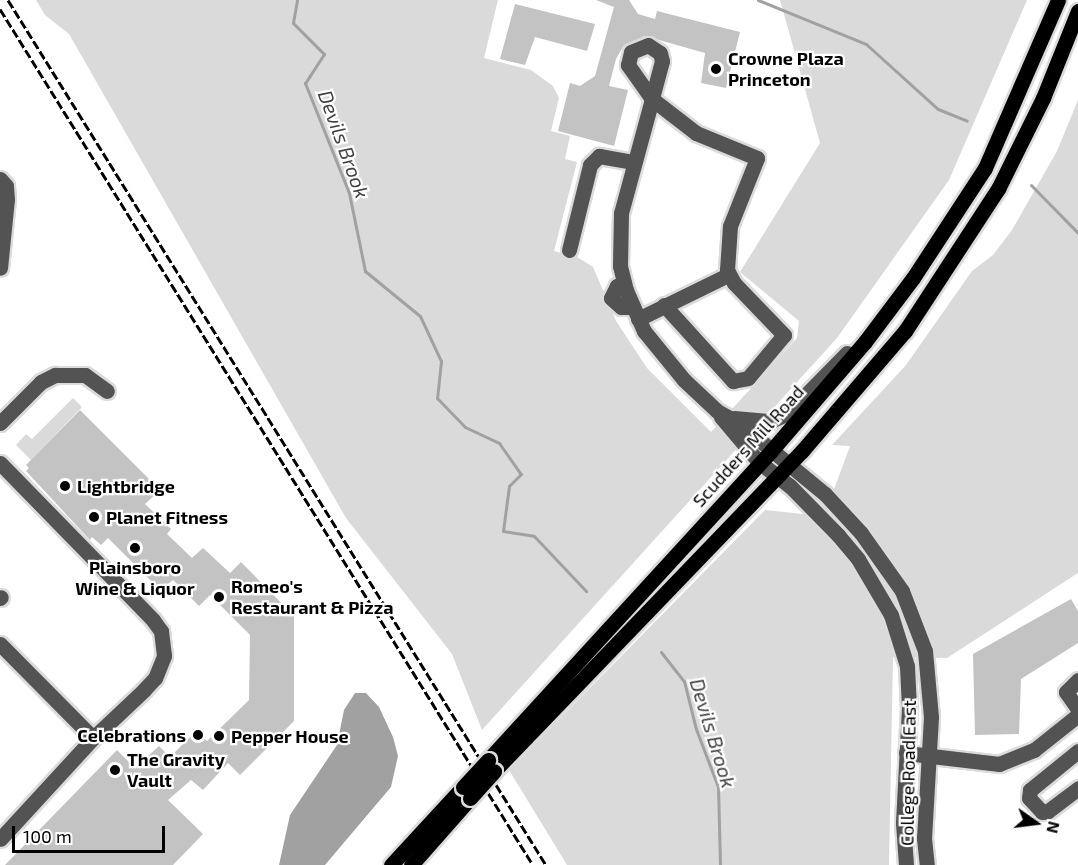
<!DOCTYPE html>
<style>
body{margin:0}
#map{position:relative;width:1078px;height:865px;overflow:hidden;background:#fff;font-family:"Exo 2",sans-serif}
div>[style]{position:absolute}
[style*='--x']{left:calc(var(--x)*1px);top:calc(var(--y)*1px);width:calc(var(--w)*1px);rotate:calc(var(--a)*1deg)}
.green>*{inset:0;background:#dadada}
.water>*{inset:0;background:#a1a1a1}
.stream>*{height:3px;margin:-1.5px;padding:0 1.5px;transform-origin:1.5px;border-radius:1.5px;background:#a1a1a1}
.building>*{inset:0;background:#c3c3c3}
.roads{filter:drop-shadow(2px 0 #dbdbdb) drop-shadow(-2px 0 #dbdbdb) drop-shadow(0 2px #dbdbdb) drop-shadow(0 -2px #dbdbdb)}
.minor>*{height:15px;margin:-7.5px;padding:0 7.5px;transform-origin:7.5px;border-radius:7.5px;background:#535353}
.major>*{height:15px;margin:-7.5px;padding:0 7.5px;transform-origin:7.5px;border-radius:7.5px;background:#000}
.rail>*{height:3px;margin-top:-1.5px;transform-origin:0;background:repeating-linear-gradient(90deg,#000 0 9px,transparent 0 12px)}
.bridges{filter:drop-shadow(2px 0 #dbdbdb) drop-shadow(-2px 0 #dbdbdb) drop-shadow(0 2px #dbdbdb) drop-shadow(0 -2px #dbdbdb)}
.major-bridge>*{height:15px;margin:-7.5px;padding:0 7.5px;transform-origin:7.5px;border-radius:7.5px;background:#000}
.dots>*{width:16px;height:16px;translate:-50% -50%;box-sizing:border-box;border:3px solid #fff;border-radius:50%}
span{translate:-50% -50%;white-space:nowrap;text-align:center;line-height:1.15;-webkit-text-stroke:4.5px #fff;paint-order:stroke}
.poi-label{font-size:18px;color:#000;font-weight:700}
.left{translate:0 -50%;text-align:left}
.right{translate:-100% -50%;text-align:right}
.street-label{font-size:18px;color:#000}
.water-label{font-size:20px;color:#424242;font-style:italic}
.north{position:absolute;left:1006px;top:793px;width:60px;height:60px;-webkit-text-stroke:4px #fff;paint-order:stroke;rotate:104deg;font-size:16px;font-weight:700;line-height:24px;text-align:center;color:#000}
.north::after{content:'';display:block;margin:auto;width:21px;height:27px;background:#000;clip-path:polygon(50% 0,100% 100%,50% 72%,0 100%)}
.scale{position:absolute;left:12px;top:826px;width:153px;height:27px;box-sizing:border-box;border:3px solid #000;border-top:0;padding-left:8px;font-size:18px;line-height:21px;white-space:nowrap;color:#000;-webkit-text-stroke:4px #fff;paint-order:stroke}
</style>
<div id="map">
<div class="green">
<i style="clip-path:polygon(36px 0,498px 0,484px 58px,531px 70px,553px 86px,559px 98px,551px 131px,570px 136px,565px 159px,577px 162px,554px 251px,579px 258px,593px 267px,616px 321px,647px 368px,711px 432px,797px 338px,799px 321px,740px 272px,820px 143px,780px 0,1027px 0,949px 180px,837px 338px,482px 730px,452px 654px,346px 518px,69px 34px,45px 15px)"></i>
<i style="clip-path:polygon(1078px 100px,1078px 573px,947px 658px,893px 657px,889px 865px,567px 865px,509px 770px,765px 510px,803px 514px,833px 492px,850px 446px,832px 445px,906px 365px,972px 271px,993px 255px,1012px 230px,1057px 151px)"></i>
<i style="clip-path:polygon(73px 398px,82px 407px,31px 460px,16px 445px,26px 434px,32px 439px)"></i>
</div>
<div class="water">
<i style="clip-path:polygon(355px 693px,366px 693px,379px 707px,393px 737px,398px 756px,391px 787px,325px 865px,279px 865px,290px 815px,337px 745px,344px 710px)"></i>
</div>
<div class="stream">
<i style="--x:297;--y:0;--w:23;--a:100"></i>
<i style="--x:293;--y:23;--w:44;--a:45"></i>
<i style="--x:324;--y:54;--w:35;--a:123"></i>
<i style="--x:305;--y:83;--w:118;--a:68.2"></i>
<i style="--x:349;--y:193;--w:80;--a:78.4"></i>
<i style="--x:365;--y:271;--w:71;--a:39.3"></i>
<i style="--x:420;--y:316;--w:50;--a:65"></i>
<i style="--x:441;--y:361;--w:37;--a:96"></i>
<i style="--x:437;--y:398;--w:40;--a:46"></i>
<i style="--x:465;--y:427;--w:38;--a:25"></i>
<i style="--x:499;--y:443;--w:38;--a:55"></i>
<i style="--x:521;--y:474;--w:17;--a:135"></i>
<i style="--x:509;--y:486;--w:45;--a:97.6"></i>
<i style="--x:503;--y:531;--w:31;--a:9"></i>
<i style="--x:534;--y:536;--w:76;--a:46.6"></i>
<i style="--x:758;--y:0;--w:117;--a:22.2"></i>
<i style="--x:866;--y:44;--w:97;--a:42.1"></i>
<i style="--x:938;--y:109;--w:31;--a:22"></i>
<i style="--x:1031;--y:185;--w:67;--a:45.6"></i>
<i style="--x:661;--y:652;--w:37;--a:52"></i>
<i style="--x:684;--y:681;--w:49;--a:76"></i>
<i style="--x:696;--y:729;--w:62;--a:69.2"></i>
<i style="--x:718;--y:787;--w:78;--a:88.5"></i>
</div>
<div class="building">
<i style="clip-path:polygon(596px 0,629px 0,638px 14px,655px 19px,657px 11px,740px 32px,726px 88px,701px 83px,705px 53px,645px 36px,624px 45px,616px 59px,609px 86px,628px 90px,614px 146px,558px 131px,570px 83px,580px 86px,595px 76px,614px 7px)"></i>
<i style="clip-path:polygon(515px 4px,595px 24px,587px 51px,535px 37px,525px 65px,500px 59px)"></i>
<i style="clip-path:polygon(80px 410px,160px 490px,145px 504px,171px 529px,167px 534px,192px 558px,203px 548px,230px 573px,241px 562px,294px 616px,294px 721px,240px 775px,228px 763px,203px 790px,191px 780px,168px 800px,203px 834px,173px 865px,5px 865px,117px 750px,135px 768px,159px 746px,170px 757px,196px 731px,207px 741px,249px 700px,250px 635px,210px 595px,199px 606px,173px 580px,160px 590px,108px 538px,101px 545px,92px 537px,90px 540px,26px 471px,29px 468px,26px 465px)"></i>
<i style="clip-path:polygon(1071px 599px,1078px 611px,1078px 643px,1021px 679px,1019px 734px,975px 735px,973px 654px)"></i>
</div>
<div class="roads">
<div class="minor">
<i style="--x:648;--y:45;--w:14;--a:34"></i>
<i style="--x:660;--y:53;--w:8;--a:76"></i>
<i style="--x:662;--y:61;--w:39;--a:105"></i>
<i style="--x:652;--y:99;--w:42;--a:-125.2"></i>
<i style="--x:628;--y:65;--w:13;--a:-77"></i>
<i style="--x:631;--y:52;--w:18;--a:-22"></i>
<i style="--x:0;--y:179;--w:9;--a:49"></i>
<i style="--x:6;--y:186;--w:13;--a:86"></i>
<i style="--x:7;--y:199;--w:69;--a:95.8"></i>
<i style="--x:569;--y:250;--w:88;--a:-76.1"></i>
<i style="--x:590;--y:165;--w:13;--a:-45"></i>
<i style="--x:599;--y:156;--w:34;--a:10"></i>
<i style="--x:624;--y:283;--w:8;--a:157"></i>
<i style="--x:617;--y:286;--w:13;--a:117"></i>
<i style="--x:611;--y:298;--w:13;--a:42"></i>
<i style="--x:621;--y:307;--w:12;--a:0"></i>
<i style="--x:664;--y:305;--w:103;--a:47.8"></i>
<i style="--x:733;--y:381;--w:15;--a:-11"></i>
<i style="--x:748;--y:378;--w:56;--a:-50.1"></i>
<i style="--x:784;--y:335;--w:72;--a:-133.9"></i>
<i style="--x:734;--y:283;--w:15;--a:-118"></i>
<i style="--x:727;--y:270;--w:44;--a:-86.1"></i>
<i style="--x:730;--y:226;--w:73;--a:-68.3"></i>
<i style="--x:757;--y:158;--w:66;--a:-157.7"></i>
<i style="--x:696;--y:133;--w:56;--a:-142.3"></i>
<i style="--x:652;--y:99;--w:118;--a:105.2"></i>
<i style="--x:621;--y:213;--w:53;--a:91.1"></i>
<i style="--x:620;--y:266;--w:25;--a:76"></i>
<i style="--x:626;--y:290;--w:45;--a:66.3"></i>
<i style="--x:644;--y:331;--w:63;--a:50.8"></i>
<i style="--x:684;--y:380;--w:45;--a:43.2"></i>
<i style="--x:717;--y:411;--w:26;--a:29"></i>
<i style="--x:740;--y:424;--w:110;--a:39.5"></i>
<i style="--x:825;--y:494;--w:53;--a:47.3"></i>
<i style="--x:861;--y:533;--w:71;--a:54.7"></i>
<i style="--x:902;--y:591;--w:64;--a:69"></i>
<i style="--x:925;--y:651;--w:66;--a:84.8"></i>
<i style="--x:931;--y:717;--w:121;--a:93.3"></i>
<i style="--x:924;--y:838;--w:27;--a:84"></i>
<i style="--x:638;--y:319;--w:100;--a:-26.1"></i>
<i style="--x:721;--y:417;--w:59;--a:49.8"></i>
<i style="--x:759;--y:462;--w:39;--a:38"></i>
<i style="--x:790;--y:486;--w:69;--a:45.6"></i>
<i style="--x:838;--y:535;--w:31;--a:50"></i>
<i style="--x:858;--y:559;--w:65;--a:59.5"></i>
<i style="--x:891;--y:615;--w:53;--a:72.6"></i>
<i style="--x:907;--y:666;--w:42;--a:87.3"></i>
<i style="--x:909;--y:708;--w:115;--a:93"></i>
<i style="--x:903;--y:823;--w:42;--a:85.9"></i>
<i style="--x:734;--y:418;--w:37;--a:5"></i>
<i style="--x:771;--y:421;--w:19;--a:-25"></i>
<i style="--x:788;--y:413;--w:84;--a:-45.5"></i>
<i style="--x:0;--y:423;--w:58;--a:-45"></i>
<i style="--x:41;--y:382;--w:16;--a:-27"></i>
<i style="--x:55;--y:375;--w:30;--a:0"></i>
<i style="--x:85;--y:375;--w:27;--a:36"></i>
<i style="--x:0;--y:463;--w:219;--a:45.7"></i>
<i style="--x:153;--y:620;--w:14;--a:54"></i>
<i style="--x:161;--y:631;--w:25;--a:83"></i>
<i style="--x:164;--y:656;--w:24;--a:112"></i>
<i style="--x:155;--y:678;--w:16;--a:133"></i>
<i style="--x:144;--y:690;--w:70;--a:136.7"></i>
<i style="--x:93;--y:738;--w:137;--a:132.6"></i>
<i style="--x:0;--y:598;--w:1;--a:-45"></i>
<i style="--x:0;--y:644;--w:132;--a:45.3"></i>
<i style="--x:1078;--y:680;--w:17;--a:135"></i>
<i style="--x:1066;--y:692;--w:21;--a:55"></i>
<i style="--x:1078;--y:751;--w:62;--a:140.9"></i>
<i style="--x:1030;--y:790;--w:8;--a:97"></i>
<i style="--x:1029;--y:798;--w:19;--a:47"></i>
<i style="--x:1042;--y:812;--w:6;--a:-9"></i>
<i style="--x:1048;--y:811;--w:38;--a:-37"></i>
<i style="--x:906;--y:753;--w:94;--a:6.7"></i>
<i style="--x:999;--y:764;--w:38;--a:-22"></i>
<i style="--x:1034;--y:750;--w:56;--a:-38.5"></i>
</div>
<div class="major">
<i style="--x:488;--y:760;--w:419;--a:-47.5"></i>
<i style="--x:771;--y:451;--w:143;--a:-49.3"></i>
<i style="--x:864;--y:343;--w:81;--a:-53"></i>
<i style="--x:913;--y:278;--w:131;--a:-56.8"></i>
<i style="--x:985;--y:168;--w:183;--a:-66.5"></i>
<i style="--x:494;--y:771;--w:444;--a:-46.1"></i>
<i style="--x:802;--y:451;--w:158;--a:-49.4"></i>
<i style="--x:905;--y:331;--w:170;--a:-56.8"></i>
<i style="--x:998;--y:189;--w:102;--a:-63.7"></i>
<i style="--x:1043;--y:98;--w:94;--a:-68.1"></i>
<i style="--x:391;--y:865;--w:106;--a:-47.3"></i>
<i style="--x:411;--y:865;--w:89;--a:-48.6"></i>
</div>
</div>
<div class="rail">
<i style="--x:8;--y:0;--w:1019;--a:58.12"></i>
<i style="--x:0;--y:9;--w:1008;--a:58.09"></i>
</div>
<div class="bridges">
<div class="major-bridge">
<i style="--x:463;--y:787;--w:37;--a:-47"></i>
<i style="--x:470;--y:798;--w:36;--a:-48"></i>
</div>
</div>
<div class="dots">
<i style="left:716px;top:69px;background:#000"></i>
<i style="left:65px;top:486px;background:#000"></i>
<i style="left:94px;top:517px;background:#000"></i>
<i style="left:135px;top:548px;background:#000"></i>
<i style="left:219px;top:597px;background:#000"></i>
<i style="left:198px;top:735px;background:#000"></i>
<i style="left:219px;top:736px;background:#000"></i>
<i style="left:115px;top:770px;background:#000"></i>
</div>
<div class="poi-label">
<span class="left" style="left:728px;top:69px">Crowne Plaza<br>Princeton</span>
<span class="left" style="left:77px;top:486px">Lightbridge</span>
<span class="left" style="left:106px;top:517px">Planet Fitness</span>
<span style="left:135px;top:578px">Plainsboro<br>Wine &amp; Liquor</span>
<span class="left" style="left:231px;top:597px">Romeo's<br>Restaurant &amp; Pizza</span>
<span class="right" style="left:186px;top:735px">Celebrations</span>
<span class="left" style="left:231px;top:736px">Pepper House</span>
<span class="left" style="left:127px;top:770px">The Gravity<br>Vault</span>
</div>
<div class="street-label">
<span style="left:748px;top:446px;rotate:-48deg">Scudders Mill Road</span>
<span style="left:908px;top:773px;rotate:-89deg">College Road East</span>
</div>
<div class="water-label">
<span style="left:344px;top:144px;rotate:70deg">Devils Brook</span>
<span style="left:713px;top:733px;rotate:73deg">Devils Brook</span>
</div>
<div class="north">N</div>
<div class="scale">100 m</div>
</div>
